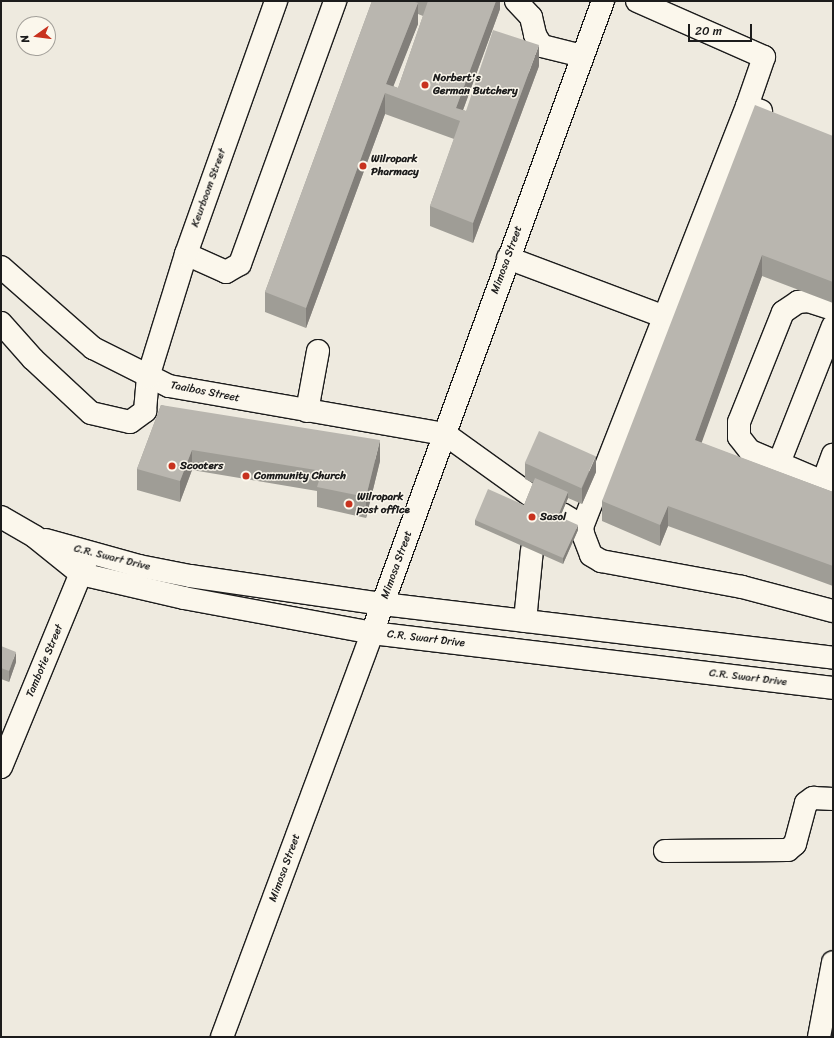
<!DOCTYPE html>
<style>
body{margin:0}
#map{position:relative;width:834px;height:1038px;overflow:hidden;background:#eeeadf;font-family:Sriracha,sans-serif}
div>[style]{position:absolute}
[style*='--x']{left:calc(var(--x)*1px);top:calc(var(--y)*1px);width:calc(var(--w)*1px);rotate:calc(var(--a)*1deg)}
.roads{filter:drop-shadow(1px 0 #1c1c1c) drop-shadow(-1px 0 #1c1c1c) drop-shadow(0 1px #1c1c1c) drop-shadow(0 -1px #1c1c1c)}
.minor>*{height:22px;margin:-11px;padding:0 11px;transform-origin:11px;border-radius:11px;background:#fbf7ec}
.major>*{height:22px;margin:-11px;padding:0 11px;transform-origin:11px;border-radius:11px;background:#fbf7ec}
.wall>*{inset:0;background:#9f9d96}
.shaded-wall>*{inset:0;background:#827f7a}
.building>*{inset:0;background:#b9b6af;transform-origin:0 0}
.dots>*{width:11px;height:11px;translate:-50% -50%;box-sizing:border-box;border:2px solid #fbf7ec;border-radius:50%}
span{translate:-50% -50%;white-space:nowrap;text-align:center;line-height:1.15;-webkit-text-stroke:3px #fbf7ec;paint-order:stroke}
.poi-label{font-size:11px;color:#1c1c1c;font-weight:700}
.left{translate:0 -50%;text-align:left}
.street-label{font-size:11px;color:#1c1c1c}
.frame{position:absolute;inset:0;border:2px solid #1c1c1c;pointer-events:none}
.north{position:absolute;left:16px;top:16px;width:40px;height:40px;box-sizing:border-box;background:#fbf7ec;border:1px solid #a29f99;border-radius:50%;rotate:256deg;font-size:11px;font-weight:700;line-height:16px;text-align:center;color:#1c1c1c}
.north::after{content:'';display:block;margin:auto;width:14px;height:18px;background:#c8321e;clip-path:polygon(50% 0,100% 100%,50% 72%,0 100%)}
.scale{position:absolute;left:688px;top:24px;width:64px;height:18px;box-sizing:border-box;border:2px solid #1c1c1c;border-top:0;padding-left:5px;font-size:12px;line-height:14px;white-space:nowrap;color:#1c1c1c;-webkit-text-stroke:3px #fbf7ec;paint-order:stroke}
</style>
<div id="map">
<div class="roads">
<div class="minor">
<i style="--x:516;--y:1;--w:22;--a:47"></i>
<i style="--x:531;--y:17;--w:18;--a:77"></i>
<i style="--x:535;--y:35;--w:13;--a:58"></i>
<i style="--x:542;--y:46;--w:41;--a:14"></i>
<i style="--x:637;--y:1;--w:139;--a:23.8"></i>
<i style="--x:764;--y:57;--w:52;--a:109.1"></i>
<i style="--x:747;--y:106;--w:15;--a:20"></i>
<i style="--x:747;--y:106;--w:451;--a:111.4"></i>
<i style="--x:582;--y:526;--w:8;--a:83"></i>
<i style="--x:583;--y:534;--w:22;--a:69"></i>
<i style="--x:591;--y:555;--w:12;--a:31"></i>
<i style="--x:601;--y:561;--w:143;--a:10.4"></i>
<i style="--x:742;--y:587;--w:94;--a:14.8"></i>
<i style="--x:186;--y:254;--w:44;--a:24.2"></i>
<i style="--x:226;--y:272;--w:16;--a:-30"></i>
<i style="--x:240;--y:264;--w:280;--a:-70.1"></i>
<i style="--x:508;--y:258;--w:168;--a:20.6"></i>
<i style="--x:1;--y:267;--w:123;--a:41.4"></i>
<i style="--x:93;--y:348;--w:85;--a:26.6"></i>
<i style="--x:169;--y:386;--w:280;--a:9.9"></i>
<i style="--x:445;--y:434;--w:105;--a:35.7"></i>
<i style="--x:833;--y:309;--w:26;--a:-162"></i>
<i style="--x:808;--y:301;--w:10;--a:174"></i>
<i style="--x:798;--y:302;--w:18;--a:146"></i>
<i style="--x:783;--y:312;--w:118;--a:111.8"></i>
<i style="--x:739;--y:422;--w:15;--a:90"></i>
<i style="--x:739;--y:437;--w:18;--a:52"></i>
<i style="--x:750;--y:451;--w:90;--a:22.9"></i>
<i style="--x:1;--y:323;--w:48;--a:48.4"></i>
<i style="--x:33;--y:359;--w:79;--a:43"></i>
<i style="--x:91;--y:413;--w:40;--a:13"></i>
<i style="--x:130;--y:422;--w:19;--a:-36"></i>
<i style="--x:145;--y:411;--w:34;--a:-85"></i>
<i style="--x:148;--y:377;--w:129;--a:-72.8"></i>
<i style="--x:186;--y:254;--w:269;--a:-70.4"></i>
<i style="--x:307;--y:411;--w:61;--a:-79.6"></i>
<i style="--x:779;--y:463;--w:147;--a:-68.5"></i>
<i style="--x:823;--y:482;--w:29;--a:-70"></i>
<i style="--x:562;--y:514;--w:23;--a:31"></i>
<i style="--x:525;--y:621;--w:71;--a:-84.4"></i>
<i style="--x:1;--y:767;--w:228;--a:-67.6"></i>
<i style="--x:665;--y:851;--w:123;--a:-0.5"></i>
<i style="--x:788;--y:850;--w:9;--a:-41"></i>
<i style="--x:795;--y:844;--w:42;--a:-75"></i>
<i style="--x:806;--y:803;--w:9;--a:-36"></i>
<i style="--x:813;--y:798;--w:20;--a:3"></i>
<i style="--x:222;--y:1037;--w:431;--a:-69.6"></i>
<i style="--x:372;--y:633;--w:673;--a:-69.92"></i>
<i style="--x:819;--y:1037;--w:76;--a:-79.4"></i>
</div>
<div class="major">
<i style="--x:1;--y:517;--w:39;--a:30"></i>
<i style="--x:35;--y:537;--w:59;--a:38.8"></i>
<i style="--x:81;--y:574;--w:106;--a:13.1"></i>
<i style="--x:184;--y:598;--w:191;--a:10.5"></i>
<i style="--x:372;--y:633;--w:464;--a:6.8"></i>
<i style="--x:46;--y:540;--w:97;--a:15.6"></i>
<i style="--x:139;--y:566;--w:52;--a:11.1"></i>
<i style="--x:190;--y:576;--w:195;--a:8.3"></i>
<i style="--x:383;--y:604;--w:453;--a:6.8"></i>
</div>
</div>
<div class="wall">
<i style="clip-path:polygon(evenodd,372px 1px,500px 1px,500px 9px,463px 110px,466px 111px,539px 66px,473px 243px,430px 226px,430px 206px,454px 139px,385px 114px,306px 328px,265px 312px,265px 292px,372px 1px,418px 14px,423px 16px,398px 88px,393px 86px,418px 24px,418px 14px)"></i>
<i style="clip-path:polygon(833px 136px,833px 303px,762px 276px,701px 443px,833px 492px,833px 586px,668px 526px,660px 546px,602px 521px,602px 501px)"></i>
<i style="clip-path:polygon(161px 405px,380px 461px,366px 518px,317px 507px,317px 491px,192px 470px,180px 502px,137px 490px,137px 469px)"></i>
<i style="clip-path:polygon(525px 463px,596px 472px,582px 504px,568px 498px,560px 517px,578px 530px,563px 564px,475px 525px,475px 520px,524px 505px,533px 483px,525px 479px)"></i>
<i style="clip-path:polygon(1px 646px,16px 662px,9px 682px,1px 679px)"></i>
</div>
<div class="shaded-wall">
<i style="clip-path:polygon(496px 1px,500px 1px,500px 9px,459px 121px,456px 108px)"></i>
<i style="clip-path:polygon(418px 3px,418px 24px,390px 95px,386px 84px)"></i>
<i style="clip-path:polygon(539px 45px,539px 66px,473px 243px,473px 223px)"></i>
<i style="clip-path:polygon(385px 93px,385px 114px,306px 328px,306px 308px)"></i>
<i style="clip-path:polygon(762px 255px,762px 276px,695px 461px,695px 440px)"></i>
<i style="clip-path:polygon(380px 440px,380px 461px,366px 518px,366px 497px)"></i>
<i style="clip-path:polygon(192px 450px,192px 470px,180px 502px,180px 481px)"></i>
<i style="clip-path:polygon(596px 456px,596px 472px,582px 504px,582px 488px)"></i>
<i style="clip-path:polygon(568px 492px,568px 498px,558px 522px,558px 516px)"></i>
<i style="clip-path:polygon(668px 506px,668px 526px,660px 546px,660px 525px)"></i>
<i style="clip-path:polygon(578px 525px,578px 530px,563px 564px,563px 558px)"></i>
<i style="clip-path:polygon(16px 652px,16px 662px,9px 682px,9px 671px)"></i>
</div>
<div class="building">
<i style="clip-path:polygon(372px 1px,412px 1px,418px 3px,386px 84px,398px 88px,428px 1px,496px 1px,456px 108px,466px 111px,493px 30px,539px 45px,473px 223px,430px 206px,460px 121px,385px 93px,306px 308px,265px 292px)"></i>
<i style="clip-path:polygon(755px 105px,833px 136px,833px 282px,762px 255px,695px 440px,833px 492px,833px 566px,668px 506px,660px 525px,602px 501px)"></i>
<i style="clip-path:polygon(161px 405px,380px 440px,366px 497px,317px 487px,322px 471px,192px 450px,180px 481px,137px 469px)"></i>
<i style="left:539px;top:431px;width:62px;height:35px;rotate:24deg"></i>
<i style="clip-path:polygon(535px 478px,568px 492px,558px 516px,578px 525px,563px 558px,475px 520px,488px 489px,524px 505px)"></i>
<i style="clip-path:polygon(1px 646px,16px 652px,9px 671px,1px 668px)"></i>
</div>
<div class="dots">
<i style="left:425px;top:85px;background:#c8321e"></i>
<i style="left:363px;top:166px;background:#c8321e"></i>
<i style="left:172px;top:466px;background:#c8321e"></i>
<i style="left:246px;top:476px;background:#c8321e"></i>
<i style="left:349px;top:504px;background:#c8321e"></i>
<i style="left:532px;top:517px;background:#c8321e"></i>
</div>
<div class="poi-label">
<span class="left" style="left:433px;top:85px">Norbert's<br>German Butchery</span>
<span class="left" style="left:371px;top:166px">Wilropark<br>Pharmacy</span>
<span class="left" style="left:180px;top:466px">Scooters</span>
<span class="left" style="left:254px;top:476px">Community Church</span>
<span class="left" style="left:357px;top:504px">Wilropark<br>post office</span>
<span class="left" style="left:540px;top:517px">Sasol</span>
</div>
<div class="street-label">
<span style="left:209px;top:188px;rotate:-70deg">Keurboom Street</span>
<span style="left:507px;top:260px;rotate:-70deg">Mimosa Street</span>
<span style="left:205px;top:392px;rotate:11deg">Taaibos Street</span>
<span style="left:112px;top:558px;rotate:14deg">C.R. Swart Drive</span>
<span style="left:397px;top:565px;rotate:-70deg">Mimosa Street</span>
<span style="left:426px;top:639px;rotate:7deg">C.R. Swart Drive</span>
<span style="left:45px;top:661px;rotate:-67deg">Tambotie Street</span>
<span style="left:748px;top:678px;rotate:7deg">C.R. Swart Drive</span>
<span style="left:285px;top:868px;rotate:-70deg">Mimosa Street</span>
</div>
<div class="frame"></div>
<div class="north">N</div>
<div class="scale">20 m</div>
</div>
